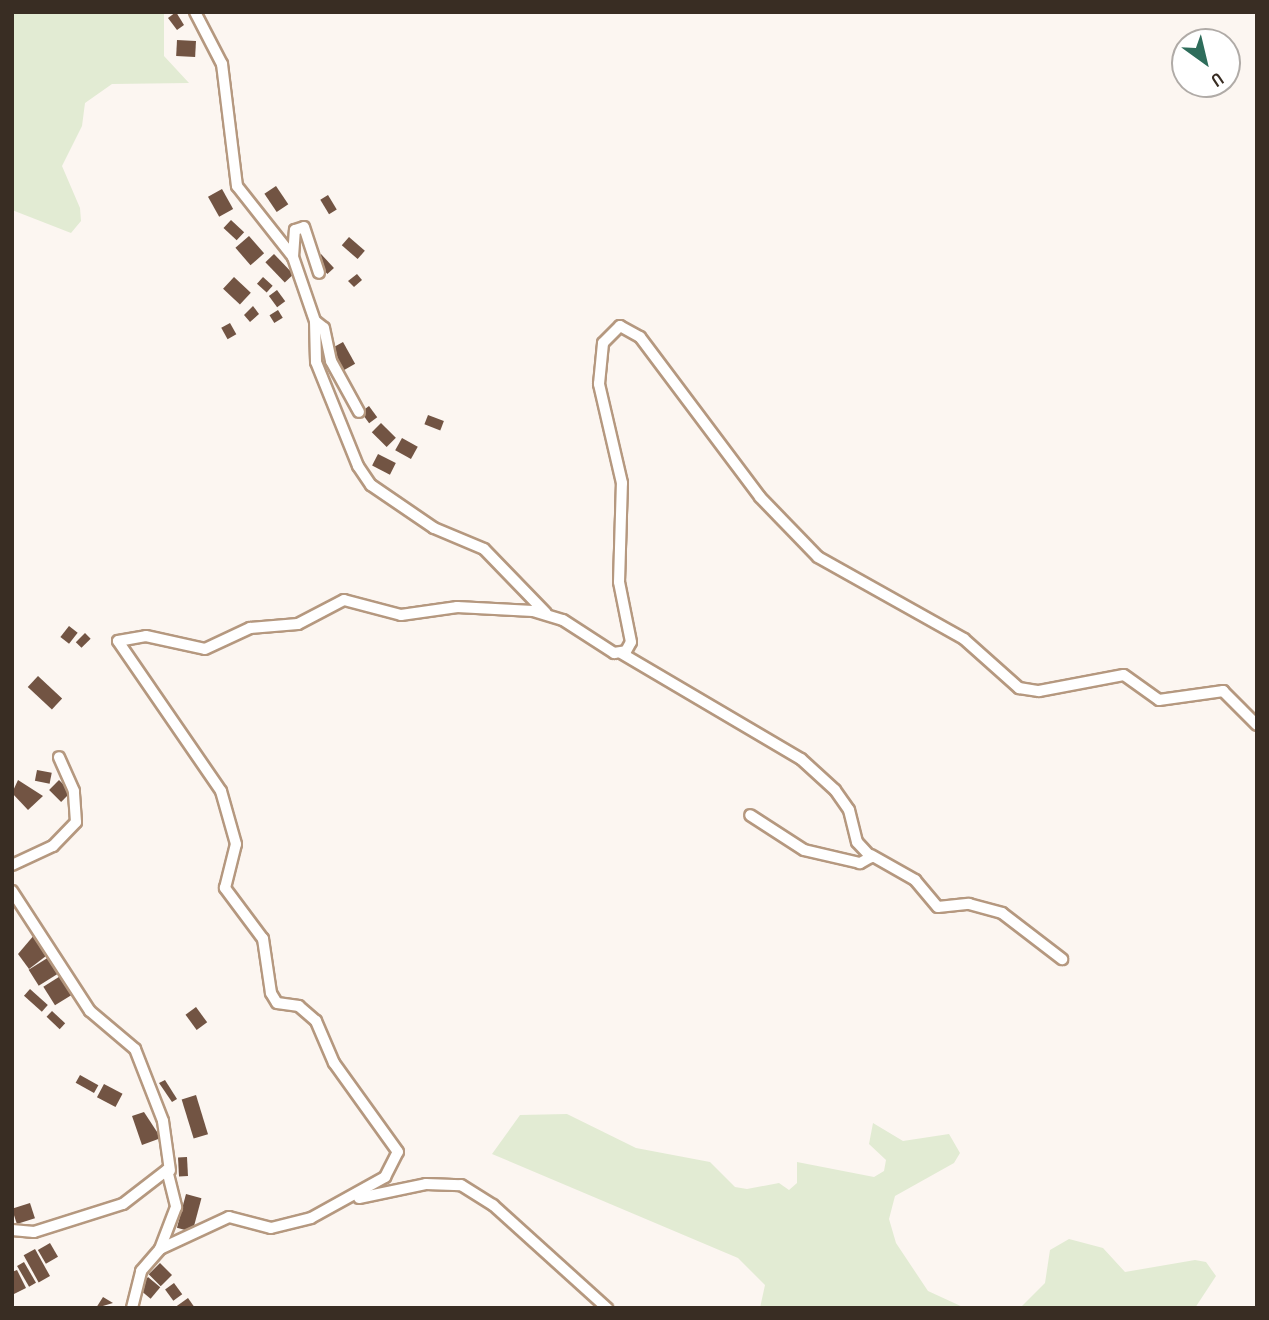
<!DOCTYPE html>
<style>
body{margin:0}
#map{position:relative;width:1269px;height:1320px;overflow:hidden;background:#fcf6f1;font-family:"Sofia Sans Condensed",sans-serif}
div>[style]{position:absolute}
[style*='--x']{left:calc(var(--x)*1px);top:calc(var(--y)*1px);width:calc(var(--w)*1px);rotate:calc(var(--a)*1deg)}
.green>*{inset:0;background:#e2ebd3}
.building>*{inset:0;background:#725443;transform-origin:0 0}
.roads{filter:drop-shadow(2px 0 #b5987f) drop-shadow(-2px 0 #b5987f) drop-shadow(0 2px #b5987f) drop-shadow(0 -2px #b5987f)}
.street>*{height:10px;margin:-5px;padding:0 5px;transform-origin:5px;border-radius:5px;background:#fff}
span{translate:-50% -50%;white-space:nowrap;text-align:center;line-height:1.15;-webkit-text-stroke:7px #fff;paint-order:stroke}
.frame{position:absolute;inset:0;border:14px solid #392d23;pointer-events:none}
.north{position:absolute;left:1171px;top:28px;width:70px;height:70px;box-sizing:border-box;background:#fff;border:2px solid #b0aba7;border-radius:50%;rotate:146deg;font-size:19px;font-weight:700;line-height:28px;text-align:center;color:#392d23}
.north::after{content:'';display:block;margin:auto;width:24px;height:32px;background:#2e6d5b;clip-path:polygon(50% 0,100% 100%,50% 72%,0 100%)}
</style>
<div id="map">
<div class="green">
<i style="clip-path:polygon(12px 12px,164px 12px,164px 56px,189px 83px,112px 84px,85px 103px,82px 126px,62px 166px,80px 208px,81px 221px,71px 233px,12px 210px)"></i>
<i style="clip-path:polygon(567px 1114px,636px 1148px,710px 1162px,735px 1187px,747px 1189px,779px 1183px,789px 1190px,797px 1183px,797px 1162px,874px 1177px,884px 1171px,886px 1160px,869px 1144px,873px 1123px,903px 1141px,949px 1134px,960px 1153px,954px 1163px,895px 1196px,889px 1219px,896px 1243px,928px 1291px,965px 1308px,760px 1308px,765px 1285px,738px 1258px,492px 1154px,520px 1115px)"></i>
<i style="clip-path:polygon(1069px 1239px,1103px 1248px,1125px 1272px,1195px 1260px,1206px 1262px,1216px 1276px,1195px 1308px,1020px 1308px,1045px 1283px,1050px 1250px)"></i>
</div>
<div class="building">
<i style="clip-path:polygon(176px 12px,184px 25px,177px 30px,168px 18px)"></i>
<i style="left:177px;top:40px;width:19px;height:16px;rotate:3deg"></i>
<i style="left:276px;top:186px;width:22px;height:14px;rotate:56deg"></i>
<i style="left:222px;top:189px;width:23px;height:16px;rotate:61deg"></i>
<i style="left:328px;top:195px;width:17px;height:9px;rotate:59deg"></i>
<i style="left:231px;top:220px;width:18px;height:11px;rotate:43deg"></i>
<i style="left:249px;top:236px;width:23px;height:18px;rotate:49deg"></i>
<i style="left:349px;top:237px;width:21px;height:11px;rotate:41deg"></i>
<i style="left:274px;top:254px;width:28px;height:12px;rotate:46deg"></i>
<i style="left:321px;top:254px;width:19px;height:9px;rotate:47deg"></i>
<i style="clip-path:polygon(357px 274px,362px 280px,354px 287px,348px 281px)"></i>
<i style="left:234px;top:277px;width:23px;height:16px;rotate:43deg"></i>
<i style="left:263px;top:277px;width:13px;height:9px;rotate:42deg"></i>
<i style="left:277px;top:290px;width:14px;height:10px;rotate:54deg"></i>
<i style="clip-path:polygon(253px 306px,259px 314px,250px 322px,244px 315px)"></i>
<i style="left:278px;top:310px;width:9px;height:10px;rotate:58deg"></i>
<i style="left:230px;top:323px;width:13px;height:10px;rotate:61deg"></i>
<i style="left:343px;top:342px;width:25px;height:14px;rotate:61deg"></i>
<i style="left:369px;top:406px;width:14px;height:10px;rotate:54deg"></i>
<i style="left:428px;top:415px;width:17px;height:10px;rotate:21deg"></i>
<i style="left:381px;top:423px;width:21px;height:13px;rotate:45deg"></i>
<i style="left:402px;top:438px;width:18px;height:14px;rotate:29deg"></i>
<i style="left:378px;top:454px;width:20px;height:13px;rotate:27deg"></i>
<i style="left:69px;top:626px;width:11px;height:14px;rotate:38deg"></i>
<i style="left:85px;top:633px;width:8px;height:13px;rotate:45deg"></i>
<i style="left:38px;top:676px;width:33px;height:15px;rotate:43deg"></i>
<i style="left:37px;top:770px;width:15px;height:11px;rotate:11deg"></i>
<i style="clip-path:polygon(18px 780px,43px 796px,28px 810px,12px 793px)"></i>
<i style="left:59px;top:780px;width:17px;height:14px;rotate:45deg"></i>
<i style="clip-path:polygon(35px 934px,46px 956px,29px 969px,18px 954px)"></i>
<i style="left:49px;top:957px;width:19px;height:24px;rotate:58deg"></i>
<i style="left:62px;top:975px;width:22px;height:22px;rotate:58deg"></i>
<i style="left:30px;top:989px;width:24px;height:9px;rotate:42deg"></i>
<i style="left:196px;top:1007px;width:19px;height:13px;rotate:54deg"></i>
<i style="left:52px;top:1011px;width:18px;height:8px;rotate:43deg"></i>
<i style="left:80px;top:1075px;width:21px;height:9px;rotate:29deg"></i>
<i style="clip-path:polygon(165px 1080px,177px 1099px,172px 1102px,159px 1083px)"></i>
<i style="left:104px;top:1084px;width:21px;height:15px;rotate:28deg"></i>
<i style="left:196px;top:1095px;width:41px;height:15px;rotate:73deg"></i>
<i style="clip-path:polygon(144px 1112px,161px 1138px,142px 1145px,132px 1116px)"></i>
<i style="left:187px;top:1157px;width:19px;height:9px;rotate:87deg"></i>
<i style="left:186px;top:1194px;width:16px;height:35px;rotate:15deg"></i>
<i style="left:30px;top:1203px;width:16px;height:19px;rotate:72deg"></i>
<i style="left:50px;top:1243px;width:16px;height:14px;rotate:60deg"></i>
<i style="left:35px;top:1249px;width:31px;height:13px;rotate:61deg"></i>
<i style="left:24px;top:1262px;width:24px;height:8px;rotate:60deg"></i>
<i style="left:160px;top:1263px;width:17px;height:16px;rotate:45deg"></i>
<i style="clip-path:polygon(17px 1270px,26px 1288px,12px 1295px,12px 1272px)"></i>
<i style="left:148px;top:1277px;width:16px;height:15px;rotate:40deg"></i>
<i style="left:174px;top:1283px;width:14px;height:11px;rotate:54deg"></i>
<i style="clip-path:polygon(103px 1297px,113px 1303px,96px 1308px)"></i>
<i style="clip-path:polygon(188px 1298px,195px 1308px,174px 1308px)"></i>
</div>
<div class="roads">
<div class="street">
<i style="--x:195;--y:12;--w:59;--a:62.6"></i>
<i style="--x:222;--y:64;--w:123;--a:83"></i>
<i style="--x:237;--y:186;--w:90;--a:51.7"></i>
<i style="--x:293;--y:257;--w:68;--a:71"></i>
<i style="--x:315;--y:321;--w:41;--a:88.6"></i>
<i style="--x:316;--y:362;--w:112;--a:68"></i>
<i style="--x:358;--y:466;--w:23;--a:56"></i>
<i style="--x:371;--y:485;--w:76;--a:34.3"></i>
<i style="--x:434;--y:528;--w:54;--a:22.8"></i>
<i style="--x:484;--y:549;--w:89;--a:45.9"></i>
<i style="--x:293;--y:257;--w:27;--a:-86"></i>
<i style="--x:295;--y:230;--w:9;--a:-18"></i>
<i style="--x:304;--y:227;--w:48;--a:71.9"></i>
<i style="--x:315;--y:321;--w:11;--a:38"></i>
<i style="--x:324;--y:328;--w:34;--a:78"></i>
<i style="--x:331;--y:361;--w:58;--a:61.2"></i>
<i style="--x:621;--y:653;--w:209;--a:30.5"></i>
<i style="--x:801;--y:759;--w:46;--a:42.4"></i>
<i style="--x:835;--y:790;--w:24;--a:55"></i>
<i style="--x:849;--y:810;--w:33;--a:76"></i>
<i style="--x:857;--y:842;--w:21;--a:47"></i>
<i style="--x:871;--y:857;--w:13;--a:151"></i>
<i style="--x:860;--y:863;--w:57;--a:-166.9"></i>
<i style="--x:804;--y:850;--w:64;--a:-147.1"></i>
<i style="--x:871;--y:855;--w:51;--a:29.6"></i>
<i style="--x:915;--y:880;--w:35;--a:50"></i>
<i style="--x:938;--y:907;--w:31;--a:-6"></i>
<i style="--x:969;--y:904;--w:34;--a:15"></i>
<i style="--x:1002;--y:913;--w:76;--a:37.5"></i>
<i style="--x:12;--y:865;--w:45;--a:-24.9"></i>
<i style="--x:53;--y:846;--w:33;--a:-46"></i>
<i style="--x:76;--y:822;--w:31;--a:-94"></i>
<i style="--x:74;--y:791;--w:37;--a:-114"></i>
<i style="--x:12;--y:891;--w:143;--a:57"></i>
<i style="--x:90;--y:1011;--w:59;--a:40.2"></i>
<i style="--x:135;--y:1049;--w:77;--a:68.7"></i>
<i style="--x:163;--y:1121;--w:50;--a:82"></i>
<i style="--x:359;--y:1198;--w:68;--a:-11.8"></i>
<i style="--x:426;--y:1184;--w:35;--a:2"></i>
<i style="--x:461;--y:1185;--w:38;--a:32"></i>
<i style="--x:493;--y:1205;--w:154;--a:42.1"></i>
<i style="--x:12;--y:1230;--w:22;--a:5"></i>
<i style="--x:34;--y:1232;--w:93;--a:-17.5"></i>
<i style="--x:123;--y:1204;--w:56;--a:-37.7"></i>
<i style="--x:167;--y:1170;--w:38;--a:76"></i>
<i style="--x:176;--y:1207;--w:45;--a:110.9"></i>
<i style="--x:132;--y:1308;--w:38;--a:-76"></i>
<i style="--x:141;--y:1271;--w:29;--a:-49"></i>
<i style="--x:160;--y:1249;--w:76;--a:-24.9"></i>
<i style="--x:229;--y:1217;--w:43;--a:14.7"></i>
<i style="--x:271;--y:1228;--w:41;--a:-14"></i>
<i style="--x:311;--y:1218;--w:85;--a:-29"></i>
<i style="--x:385;--y:1177;--w:28;--a:-63"></i>
<i style="--x:398;--y:1152;--w:110;--a:-125.7"></i>
<i style="--x:334;--y:1063;--w:46;--a:-113.2"></i>
<i style="--x:316;--y:1021;--w:23;--a:-139"></i>
<i style="--x:299;--y:1006;--w:22;--a:-172"></i>
<i style="--x:277;--y:1003;--w:12;--a:-121"></i>
<i style="--x:271;--y:993;--w:55;--a:-98.4"></i>
<i style="--x:263;--y:939;--w:64;--a:-126.7"></i>
<i style="--x:225;--y:888;--w:45;--a:-76"></i>
<i style="--x:236;--y:844;--w:55;--a:-105.8"></i>
<i style="--x:221;--y:791;--w:182;--a:-124.5"></i>
<i style="--x:118;--y:641;--w:28;--a:-10"></i>
<i style="--x:146;--y:636;--w:60;--a:12.4"></i>
<i style="--x:205;--y:649;--w:50;--a:-25"></i>
<i style="--x:250;--y:628;--w:48;--a:-4.8"></i>
<i style="--x:298;--y:624;--w:52;--a:-27.6"></i>
<i style="--x:344;--y:600;--w:59;--a:14.7"></i>
<i style="--x:401;--y:615;--w:57;--a:-8.1"></i>
<i style="--x:457;--y:607;--w:76;--a:3"></i>
<i style="--x:533;--y:611;--w:31;--a:17"></i>
<i style="--x:563;--y:620;--w:61;--a:32.9"></i>
<i style="--x:614;--y:653;--w:12;--a:-9"></i>
<i style="--x:626;--y:651;--w:10;--a:-61"></i>
<i style="--x:631;--y:642;--w:61;--a:-101.3"></i>
<i style="--x:619;--y:582;--w:99;--a:-88.3"></i>
<i style="--x:622;--y:483;--w:102;--a:-103.1"></i>
<i style="--x:599;--y:384;--w:41;--a:-84.4"></i>
<i style="--x:603;--y:343;--w:24;--a:-45"></i>
<i style="--x:620;--y:326;--w:23;--a:29"></i>
<i style="--x:640;--y:337;--w:200;--a:53.1"></i>
<i style="--x:760;--y:497;--w:83;--a:46"></i>
<i style="--x:818;--y:557;--w:167;--a:29.3"></i>
<i style="--x:964;--y:639;--w:74;--a:41.7"></i>
<i style="--x:1019;--y:688;--w:20;--a:9"></i>
<i style="--x:1039;--y:691;--w:86;--a:-10.7"></i>
<i style="--x:1124;--y:675;--w:43;--a:35.5"></i>
<i style="--x:1159;--y:700;--w:65;--a:-8"></i>
<i style="--x:1223;--y:691;--w:48;--a:45"></i>
</div>
</div>
<div class="frame"></div>
<div class="north">U</div>
</div>
